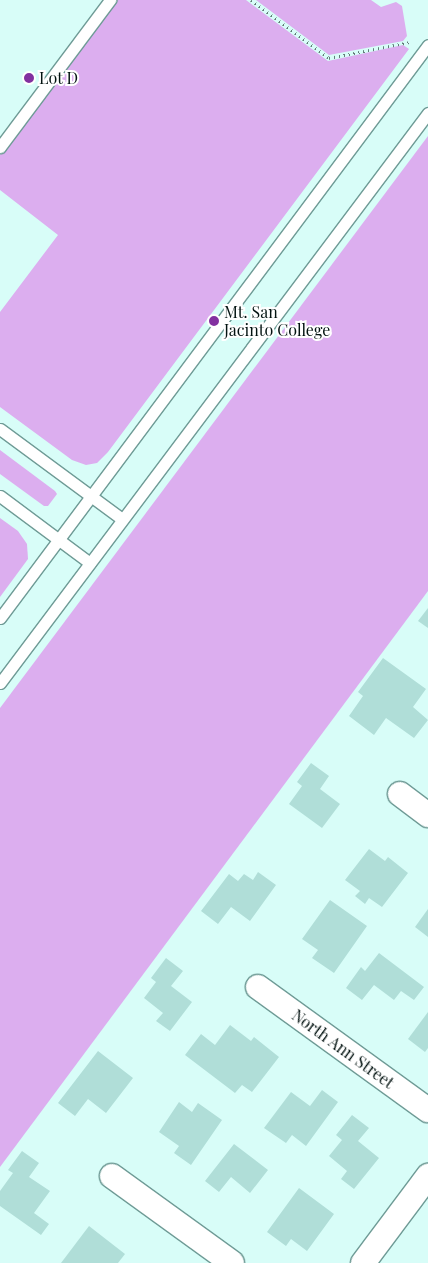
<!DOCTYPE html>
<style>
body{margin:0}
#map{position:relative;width:428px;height:1263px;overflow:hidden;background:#d8fdf8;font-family:"Playfair Display",serif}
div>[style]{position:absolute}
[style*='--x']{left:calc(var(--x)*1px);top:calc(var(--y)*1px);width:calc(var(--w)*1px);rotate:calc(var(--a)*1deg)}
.green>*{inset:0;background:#dcaeef}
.building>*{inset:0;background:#b0ded8}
.path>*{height:3px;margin-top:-1.5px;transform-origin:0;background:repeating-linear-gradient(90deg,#637c79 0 1px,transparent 0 5px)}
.roads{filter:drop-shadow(1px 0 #6f9b96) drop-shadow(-1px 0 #6f9b96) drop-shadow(0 1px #6f9b96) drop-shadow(0 -1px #6f9b96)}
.service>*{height:11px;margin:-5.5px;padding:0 5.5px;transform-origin:5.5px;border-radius:5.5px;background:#fff}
.minor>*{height:24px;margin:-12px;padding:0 12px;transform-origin:12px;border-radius:12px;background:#fff}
.dots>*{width:14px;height:14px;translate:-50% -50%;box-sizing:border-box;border:2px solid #fff;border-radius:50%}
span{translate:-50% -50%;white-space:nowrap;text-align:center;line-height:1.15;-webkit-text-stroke:4px #fff;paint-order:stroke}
.poi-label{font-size:16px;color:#031311}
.left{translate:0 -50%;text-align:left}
.street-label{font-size:16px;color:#031311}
</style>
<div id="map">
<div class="green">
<i style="clip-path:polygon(117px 0,246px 0,328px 61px,403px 45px,409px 49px,108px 452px,97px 463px,86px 465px,72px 460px,0 407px,0 312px,58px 235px,0 190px,0 155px)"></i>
<i style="clip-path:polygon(256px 0,371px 0,381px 7px,396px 2px,402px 6px,407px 36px,403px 41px,329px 55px)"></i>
<i style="clip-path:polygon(428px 136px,428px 591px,0 1167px,0 708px)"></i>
<i style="clip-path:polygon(0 450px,55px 491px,57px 494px,48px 506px,44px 506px,0 474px)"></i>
<i style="clip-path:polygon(0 518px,18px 531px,27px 544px,28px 559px,0 597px)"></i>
</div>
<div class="building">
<i style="clip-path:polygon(428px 608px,428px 628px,418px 621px)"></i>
<i style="clip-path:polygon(383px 658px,426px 689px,413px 707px,428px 720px,414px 738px,386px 718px,374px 735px,349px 716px,363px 696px,358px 692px)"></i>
<i style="clip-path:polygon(311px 763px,329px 776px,320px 789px,340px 804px,322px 828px,289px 804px,302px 786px,297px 782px)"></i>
<i style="clip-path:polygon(369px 849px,385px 861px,388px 857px,408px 873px,382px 907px,369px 898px,365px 904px,355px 896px,360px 891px,345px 880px)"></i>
<i style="clip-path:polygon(258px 872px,276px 885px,250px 921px,231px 907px,218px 924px,201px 911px,229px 874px,238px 881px,244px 874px,253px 880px)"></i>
<i style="clip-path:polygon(330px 900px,367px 926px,334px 973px,312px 958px,318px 950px,302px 939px)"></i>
<i style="clip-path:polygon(428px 909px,428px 937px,415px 927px)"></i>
<i style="clip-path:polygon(379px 953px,424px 987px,414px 1000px,401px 991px,394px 1000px,374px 985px,362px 1000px,346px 988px,361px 967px,365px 971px)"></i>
<i style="clip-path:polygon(166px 958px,183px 971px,171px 986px,192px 1002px,170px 1031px,156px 1021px,163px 1013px,144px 998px,156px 982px,151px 978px)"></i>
<i style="clip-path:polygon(428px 1012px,428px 1048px,425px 1052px,408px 1039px)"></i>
<i style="clip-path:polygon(230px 1025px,251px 1041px,254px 1037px,279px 1057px,252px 1092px,242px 1085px,235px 1093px,185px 1055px,201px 1034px,215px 1045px)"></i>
<i style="clip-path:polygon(98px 1051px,133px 1078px,106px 1113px,88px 1099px,75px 1116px,58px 1103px)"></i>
<i style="clip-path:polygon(322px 1090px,338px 1102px,306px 1146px,292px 1135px,286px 1143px,264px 1128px,291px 1092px,310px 1106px)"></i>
<i style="clip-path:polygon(179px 1102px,192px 1112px,198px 1103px,222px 1120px,191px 1165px,174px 1153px,179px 1146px,159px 1132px)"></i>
<i style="clip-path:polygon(352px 1115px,369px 1128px,358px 1141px,379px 1158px,354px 1189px,341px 1179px,347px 1171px,329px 1156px,342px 1140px,336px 1135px)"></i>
<i style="clip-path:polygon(234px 1144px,268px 1170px,250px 1193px,231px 1177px,219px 1192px,205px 1181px)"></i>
<i style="clip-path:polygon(22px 1151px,39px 1163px,29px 1177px,50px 1191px,34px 1213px,49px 1224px,41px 1235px,0 1206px,0 1191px,13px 1173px,8px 1170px)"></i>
<i style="clip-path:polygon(299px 1188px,334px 1214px,307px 1251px,291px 1239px,286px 1246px,267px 1232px)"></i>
<i style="clip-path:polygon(89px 1226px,125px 1254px,118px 1263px,61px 1263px)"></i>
</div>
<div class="path">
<i style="--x:251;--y:0;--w:97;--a:36.6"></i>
<i style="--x:329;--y:58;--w:83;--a:-11.2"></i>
</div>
<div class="roads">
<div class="service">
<i style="--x:0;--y:147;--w:184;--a:-53.2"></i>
<i style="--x:0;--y:429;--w:152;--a:36.4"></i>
<i style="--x:0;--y:496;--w:112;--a:36.7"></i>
<i style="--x:0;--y:618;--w:715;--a:-53.24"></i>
<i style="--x:0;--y:683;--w:713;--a:-53.1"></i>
</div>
<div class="minor">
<i style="--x:400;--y:794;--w:35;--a:37"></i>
<i style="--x:258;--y:987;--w:210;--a:35.9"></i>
<i style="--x:112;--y:1176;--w:148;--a:35.9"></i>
<i style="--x:363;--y:1263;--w:109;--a:-53.2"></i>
</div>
</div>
<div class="dots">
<i style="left:29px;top:78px;background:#8230a0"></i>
<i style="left:214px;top:321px;background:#8230a0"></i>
</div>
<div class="poi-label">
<span class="left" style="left:39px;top:78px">Lot D</span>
<span class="left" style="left:224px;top:321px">Mt. San<br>Jacinto College</span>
</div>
<div class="street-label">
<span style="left:343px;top:1049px;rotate:36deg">North Ann Street</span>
</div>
</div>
